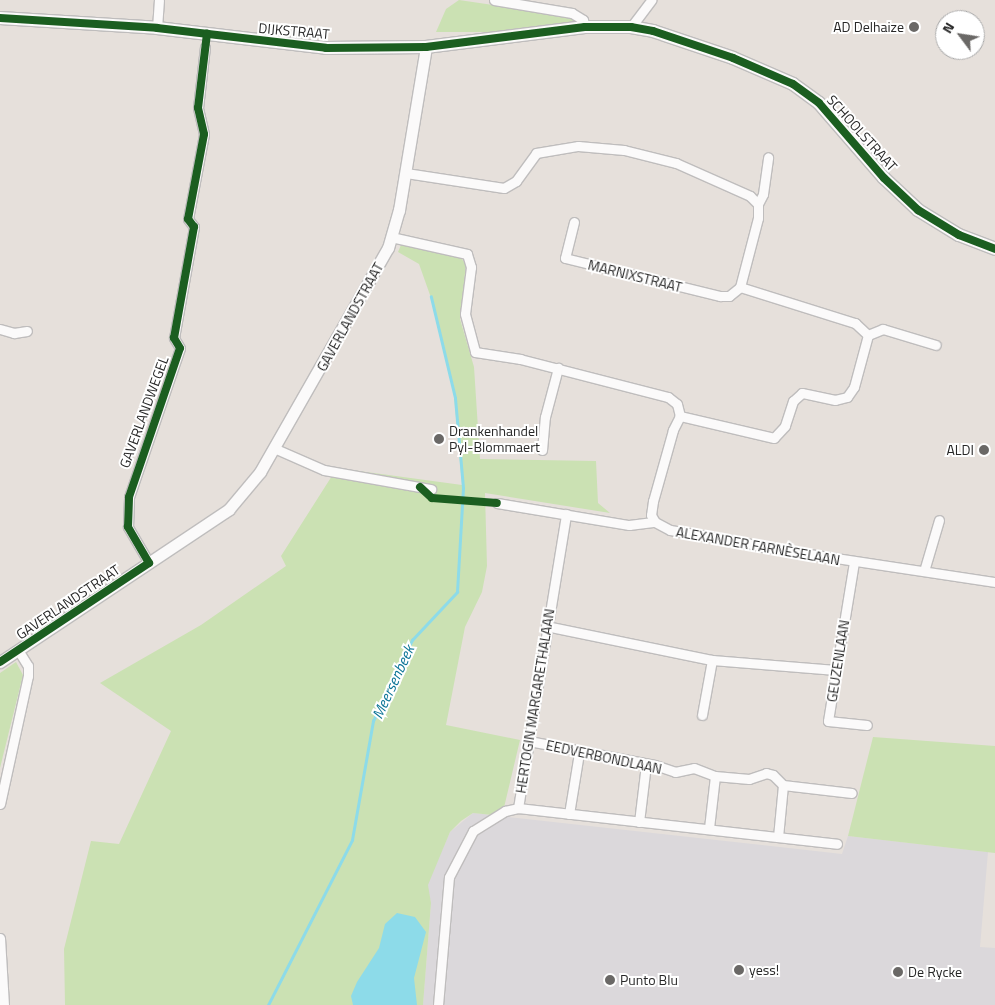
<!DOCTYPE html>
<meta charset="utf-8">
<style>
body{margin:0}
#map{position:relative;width:995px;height:1005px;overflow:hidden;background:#e6e0db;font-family:"Titillium Web",sans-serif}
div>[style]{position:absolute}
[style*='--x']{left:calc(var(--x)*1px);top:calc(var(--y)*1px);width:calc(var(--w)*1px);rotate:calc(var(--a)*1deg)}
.industrial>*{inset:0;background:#dbd8db}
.green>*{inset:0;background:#cbe1b3}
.water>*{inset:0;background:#8ddbe9}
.stream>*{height:2.5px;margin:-1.25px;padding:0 1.25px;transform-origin:1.25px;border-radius:1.25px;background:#8ddbe9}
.roads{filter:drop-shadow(1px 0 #bfbdbd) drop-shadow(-1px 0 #bfbdbd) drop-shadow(0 1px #bfbdbd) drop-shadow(0 -1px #bfbdbd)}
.minor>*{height:9px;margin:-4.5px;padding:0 4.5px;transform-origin:4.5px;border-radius:4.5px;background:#fbfafa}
.tertiary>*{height:11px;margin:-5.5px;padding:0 5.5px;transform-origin:5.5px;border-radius:5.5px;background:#fbfafa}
.secondary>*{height:12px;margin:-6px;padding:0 6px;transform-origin:6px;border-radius:6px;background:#fbfafa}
.cycleway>*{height:8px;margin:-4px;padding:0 4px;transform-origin:4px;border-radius:4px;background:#1b5e20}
.dots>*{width:14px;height:14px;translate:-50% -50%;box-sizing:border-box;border:2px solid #fff;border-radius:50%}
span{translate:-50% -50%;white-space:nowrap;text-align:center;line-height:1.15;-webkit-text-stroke:4px #fff;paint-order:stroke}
.poi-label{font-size:14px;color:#272727}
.right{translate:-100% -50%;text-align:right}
.left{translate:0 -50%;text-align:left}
.street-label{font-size:14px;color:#272727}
.water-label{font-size:15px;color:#0b7496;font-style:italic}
.north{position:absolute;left:935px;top:10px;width:50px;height:50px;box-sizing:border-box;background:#fff;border:1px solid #a9a9a9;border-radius:50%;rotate:301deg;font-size:14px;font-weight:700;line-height:20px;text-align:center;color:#272727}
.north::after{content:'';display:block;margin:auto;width:18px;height:22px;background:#6a6866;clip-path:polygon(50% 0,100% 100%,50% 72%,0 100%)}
</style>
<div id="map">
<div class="industrial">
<i style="clip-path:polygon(473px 813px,842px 854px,848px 836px,988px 852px,980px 947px,995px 948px,995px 1005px,423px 1005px,431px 903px,427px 885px,450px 832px)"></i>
</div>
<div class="green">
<i style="clip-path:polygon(459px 0,574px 17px,577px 21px,494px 32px,436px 32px,446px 9px)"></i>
<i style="clip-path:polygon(401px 245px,459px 256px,466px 264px,460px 319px,474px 367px,480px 459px,596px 461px,598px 503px,610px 513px,485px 493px,487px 566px,482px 592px,465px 627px,446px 725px,520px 740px,502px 816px,473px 813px,461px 821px,450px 832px,428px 885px,431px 903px,423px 1005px,65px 1005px,64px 949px,91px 841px,119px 844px,171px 731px,100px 683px,201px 625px,286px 566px,281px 556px,337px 468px,462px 485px,454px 395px,430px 295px,419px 264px,398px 252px)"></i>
<i style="clip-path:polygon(16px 662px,23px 675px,0 768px,0 673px)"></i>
<i style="clip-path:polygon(873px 737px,995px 746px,995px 853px,848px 836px)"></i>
</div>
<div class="water">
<i style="clip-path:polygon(397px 913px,415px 917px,426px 932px,414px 978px,417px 1005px,353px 1005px,351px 996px,357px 982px,379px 948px,385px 924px)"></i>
</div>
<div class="stream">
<i style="--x:268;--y:1005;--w:185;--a:-63"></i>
<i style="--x:352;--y:840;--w:121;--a:-80"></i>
<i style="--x:373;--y:721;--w:90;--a:-64.3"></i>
<i style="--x:412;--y:640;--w:66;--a:-46.8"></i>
<i style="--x:457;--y:592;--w:104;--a:-86.7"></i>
<i style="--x:463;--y:488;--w:90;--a:-95.1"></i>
<i style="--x:455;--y:398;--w:104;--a:-103.4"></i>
</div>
<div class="roads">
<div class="minor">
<i style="--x:494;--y:0;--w:79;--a:9.5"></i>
<i style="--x:572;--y:13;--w:13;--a:32"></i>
<i style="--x:583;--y:20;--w:7;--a:74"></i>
<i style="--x:631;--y:27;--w:34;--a:-53"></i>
<i style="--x:157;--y:28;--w:28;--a:-86"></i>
<i style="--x:406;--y:173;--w:99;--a:8.7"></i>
<i style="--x:504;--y:188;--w:14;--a:-30"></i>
<i style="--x:516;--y:181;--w:34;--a:-54"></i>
<i style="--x:536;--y:153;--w:43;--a:-9.5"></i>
<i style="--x:578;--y:146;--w:46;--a:5"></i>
<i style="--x:624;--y:150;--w:54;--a:14"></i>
<i style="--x:676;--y:163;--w:81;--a:24"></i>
<i style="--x:750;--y:196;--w:11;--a:45"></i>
<i style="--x:758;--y:204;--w:14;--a:90"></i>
<i style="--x:758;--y:218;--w:71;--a:104.6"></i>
<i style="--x:740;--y:287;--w:121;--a:17.4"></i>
<i style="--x:855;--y:323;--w:18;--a:43"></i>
<i style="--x:868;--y:335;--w:54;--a:105.1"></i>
<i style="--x:854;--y:387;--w:12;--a:125"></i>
<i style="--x:847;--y:397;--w:12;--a:166"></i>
<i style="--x:835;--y:400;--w:34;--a:-168"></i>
<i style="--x:802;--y:393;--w:12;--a:138"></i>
<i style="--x:793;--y:401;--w:26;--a:108"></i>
<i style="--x:785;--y:426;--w:16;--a:133"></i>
<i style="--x:774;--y:438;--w:97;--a:-166.8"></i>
<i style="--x:680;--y:416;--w:16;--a:117"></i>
<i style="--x:673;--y:430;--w:74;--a:105.7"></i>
<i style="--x:653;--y:501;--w:14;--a:98"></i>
<i style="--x:651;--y:515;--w:8;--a:60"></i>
<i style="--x:758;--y:204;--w:11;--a:-63"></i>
<i style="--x:763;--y:194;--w:37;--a:-82"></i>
<i style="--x:574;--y:222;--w:37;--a:104"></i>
<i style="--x:565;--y:258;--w:160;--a:13.8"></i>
<i style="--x:720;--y:296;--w:9;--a:0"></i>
<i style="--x:729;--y:296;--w:14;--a:-39"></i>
<i style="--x:391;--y:237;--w:78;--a:12.6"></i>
<i style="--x:467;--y:254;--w:14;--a:73"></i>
<i style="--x:471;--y:267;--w:47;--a:97.3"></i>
<i style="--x:465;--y:314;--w:39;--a:75"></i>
<i style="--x:475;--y:352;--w:46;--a:8.8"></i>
<i style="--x:520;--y:359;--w:153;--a:14.4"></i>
<i style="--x:668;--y:397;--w:11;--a:38"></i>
<i style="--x:677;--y:404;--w:12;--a:76"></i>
<i style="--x:0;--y:329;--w:15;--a:16"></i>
<i style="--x:14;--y:333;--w:13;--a:-9"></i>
<i style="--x:868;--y:335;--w:16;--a:-22"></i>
<i style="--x:883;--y:329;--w:55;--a:16.8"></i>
<i style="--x:276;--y:449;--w:52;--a:23.6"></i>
<i style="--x:324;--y:470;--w:109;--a:10.1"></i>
<i style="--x:542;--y:450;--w:33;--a:-85"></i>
<i style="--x:545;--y:417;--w:51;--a:-75.1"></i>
<i style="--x:497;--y:503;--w:134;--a:9.5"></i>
<i style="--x:629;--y:525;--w:26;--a:-7"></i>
<i style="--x:655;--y:522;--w:17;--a:28"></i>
<i style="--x:670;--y:530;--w:70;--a:9.1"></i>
<i style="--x:739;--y:541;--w:25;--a:14"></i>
<i style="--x:763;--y:547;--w:235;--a:8.6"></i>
<i style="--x:854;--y:562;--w:161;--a:99.3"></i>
<i style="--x:828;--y:721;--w:39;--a:6"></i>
<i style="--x:149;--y:563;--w:42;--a:-120.3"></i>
<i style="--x:128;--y:527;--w:30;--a:-88"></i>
<i style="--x:129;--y:497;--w:157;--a:-71.1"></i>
<i style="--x:180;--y:348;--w:12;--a:-121"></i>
<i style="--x:174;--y:338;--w:113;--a:-79.8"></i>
<i style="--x:194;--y:227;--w:10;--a:-127"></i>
<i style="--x:188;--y:219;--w:86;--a:-79.3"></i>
<i style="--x:204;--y:134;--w:27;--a:-103"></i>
<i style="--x:198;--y:108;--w:61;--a:-83.5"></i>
<i style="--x:924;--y:571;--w:53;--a:-73.6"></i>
<i style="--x:546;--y:626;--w:169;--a:11.6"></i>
<i style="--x:712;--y:660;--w:124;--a:4.6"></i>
<i style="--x:702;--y:715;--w:56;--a:-79.7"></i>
<i style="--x:529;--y:741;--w:128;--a:10.8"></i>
<i style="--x:655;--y:765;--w:21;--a:19"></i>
<i style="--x:675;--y:772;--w:19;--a:-12"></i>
<i style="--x:694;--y:768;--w:22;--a:21"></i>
<i style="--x:715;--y:776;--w:34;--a:5"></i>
<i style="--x:749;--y:779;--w:18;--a:-19"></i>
<i style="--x:766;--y:773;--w:7;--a:16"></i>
<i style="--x:773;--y:775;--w:14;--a:45"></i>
<i style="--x:783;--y:785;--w:69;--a:6.6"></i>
<i style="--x:0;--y:804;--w:131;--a:-77.7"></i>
<i style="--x:28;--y:676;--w:10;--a:-90"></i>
<i style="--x:28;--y:666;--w:19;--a:-122"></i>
<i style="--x:518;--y:808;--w:321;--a:6.4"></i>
<i style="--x:569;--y:814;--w:62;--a:-80.7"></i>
<i style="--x:639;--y:822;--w:58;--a:-83.1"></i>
<i style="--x:709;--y:828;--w:52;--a:-83.4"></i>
<i style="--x:778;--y:837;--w:52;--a:-84.5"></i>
<i style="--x:0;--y:938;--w:67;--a:86.6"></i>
<i style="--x:438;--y:1005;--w:128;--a:-85.1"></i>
<i style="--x:449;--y:877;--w:52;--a:-62.4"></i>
<i style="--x:473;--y:831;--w:38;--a:-32"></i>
<i style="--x:505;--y:811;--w:13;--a:-13"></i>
<i style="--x:518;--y:808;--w:298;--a:-80.7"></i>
</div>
<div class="tertiary">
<i style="--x:0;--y:662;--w:275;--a:-33.7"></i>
<i style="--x:229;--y:509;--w:48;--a:-50"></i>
<i style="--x:260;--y:472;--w:258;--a:-60.3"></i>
<i style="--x:388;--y:248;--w:40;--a:-74"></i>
<i style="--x:399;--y:210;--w:165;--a:-80.6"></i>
</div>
<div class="secondary">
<i style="--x:0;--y:18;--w:157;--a:3.6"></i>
<i style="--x:157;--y:28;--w:170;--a:6.7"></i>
<i style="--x:326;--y:48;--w:100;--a:-0.6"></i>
<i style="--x:426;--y:47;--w:160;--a:-7.2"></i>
<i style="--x:585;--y:27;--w:46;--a:0"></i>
<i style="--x:631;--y:27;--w:22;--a:10"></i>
<i style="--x:653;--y:31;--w:84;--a:18.6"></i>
<i style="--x:733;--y:58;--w:65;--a:23.4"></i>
<i style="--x:793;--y:84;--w:32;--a:36"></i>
<i style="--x:819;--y:103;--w:99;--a:49.1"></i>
<i style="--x:884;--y:178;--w:47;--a:43.3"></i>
<i style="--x:918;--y:210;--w:48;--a:31.4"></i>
<i style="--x:959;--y:235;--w:39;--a:21"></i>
</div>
</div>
<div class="cycleway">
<i style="--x:0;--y:18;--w:157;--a:3.6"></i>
<i style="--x:157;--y:28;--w:170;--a:6.7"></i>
<i style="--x:326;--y:48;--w:100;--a:-0.6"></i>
<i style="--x:426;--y:47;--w:160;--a:-7.2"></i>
<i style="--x:585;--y:27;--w:46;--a:0"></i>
<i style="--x:631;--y:27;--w:22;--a:10"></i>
<i style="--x:653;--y:31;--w:84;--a:18.6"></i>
<i style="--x:733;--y:58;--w:65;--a:23.4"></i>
<i style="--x:793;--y:84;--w:32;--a:36"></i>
<i style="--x:819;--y:103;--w:99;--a:49.1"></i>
<i style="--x:884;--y:178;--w:47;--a:43.3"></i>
<i style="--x:918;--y:210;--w:48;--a:31.4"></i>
<i style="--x:959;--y:235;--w:39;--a:21"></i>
<i style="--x:420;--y:487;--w:16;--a:43"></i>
<i style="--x:432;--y:498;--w:65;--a:4.4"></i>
<i style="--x:0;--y:662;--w:179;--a:-33.6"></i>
<i style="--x:149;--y:563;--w:42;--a:-120.3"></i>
<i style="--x:128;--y:527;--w:30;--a:-88"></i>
<i style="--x:129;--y:497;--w:157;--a:-71.1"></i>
<i style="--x:180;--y:348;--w:12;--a:-121"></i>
<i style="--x:174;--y:338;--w:113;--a:-79.8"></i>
<i style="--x:194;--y:227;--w:10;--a:-127"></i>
<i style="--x:188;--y:219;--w:86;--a:-79.3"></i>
<i style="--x:204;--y:134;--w:27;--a:-103"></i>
<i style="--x:198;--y:108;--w:75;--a:-83.1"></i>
</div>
<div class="dots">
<i style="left:914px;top:27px;background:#6a6866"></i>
<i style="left:439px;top:439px;background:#6a6866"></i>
<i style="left:984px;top:450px;background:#6a6866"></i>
<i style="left:739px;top:970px;background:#6a6866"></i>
<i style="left:898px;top:972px;background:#6a6866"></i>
<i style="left:610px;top:980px;background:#6a6866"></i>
</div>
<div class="poi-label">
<span class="right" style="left:904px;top:27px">AD Delhaize</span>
<span class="left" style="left:449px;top:439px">Drankenhandel<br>Pyl-Blommaert</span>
<span class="right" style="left:974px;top:450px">ALDI</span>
<span class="left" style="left:749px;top:970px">yess!</span>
<span class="left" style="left:908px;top:972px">De Rycke</span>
<span class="left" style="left:620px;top:980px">Punto Blu</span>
</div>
<div class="street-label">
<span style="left:294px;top:31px;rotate:5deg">DIJKSTRAAT</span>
<span style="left:862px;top:133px;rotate:48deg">SCHOOLSTRAAT</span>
<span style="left:635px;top:276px;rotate:14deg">MARNIXSTRAAT</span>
<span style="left:350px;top:317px;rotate:-61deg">GAVERLANDSTRAAT</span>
<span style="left:144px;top:412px;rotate:-70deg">GAVERLANDWEGEL</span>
<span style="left:758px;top:546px;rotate:10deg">ALEXANDER FARNÈSELAAN</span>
<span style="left:68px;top:602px;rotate:-34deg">GAVERLANDSTRAAT</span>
<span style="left:838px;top:661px;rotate:-81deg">GEUZENLAAN</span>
<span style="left:535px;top:701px;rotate:-81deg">HERTOGIN MARGARETHALAAN</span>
<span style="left:604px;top:757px;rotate:12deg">EEDVERBONDLAAN</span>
</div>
<div class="water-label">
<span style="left:393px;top:682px;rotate:-65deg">Meersenbeek</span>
</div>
<div class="north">N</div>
</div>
